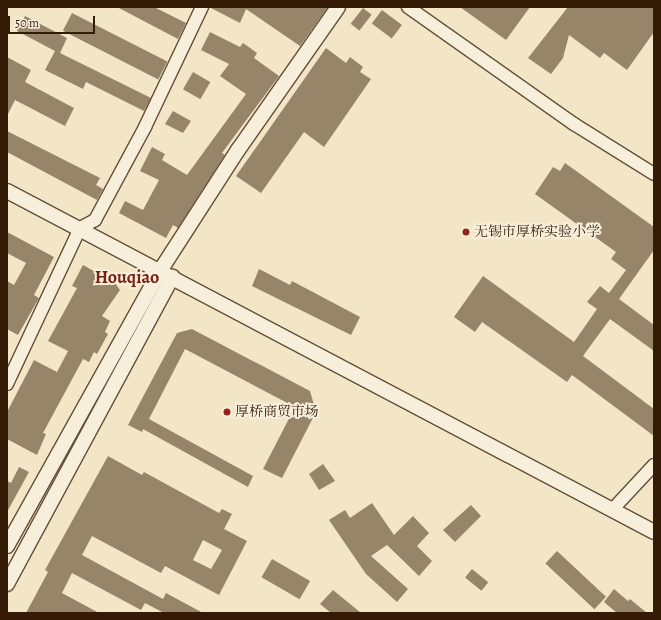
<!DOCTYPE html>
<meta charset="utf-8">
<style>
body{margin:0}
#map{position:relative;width:661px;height:620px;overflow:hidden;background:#f2e6c7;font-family:Alegreya,"Noto Serif SC",serif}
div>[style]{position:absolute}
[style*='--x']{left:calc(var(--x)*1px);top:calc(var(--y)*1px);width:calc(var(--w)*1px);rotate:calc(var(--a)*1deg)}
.building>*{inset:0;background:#97856a;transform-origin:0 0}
.roads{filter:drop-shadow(1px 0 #644e36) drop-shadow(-1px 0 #644e36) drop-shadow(0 1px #644e36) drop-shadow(0 -1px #644e36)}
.minor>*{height:12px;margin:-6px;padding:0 6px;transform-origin:6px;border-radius:6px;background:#f7efdb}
.tertiary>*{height:14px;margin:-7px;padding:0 7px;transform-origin:7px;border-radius:7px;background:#f7efdb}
.dots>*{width:11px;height:11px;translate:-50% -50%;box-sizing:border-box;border:2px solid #f7efdb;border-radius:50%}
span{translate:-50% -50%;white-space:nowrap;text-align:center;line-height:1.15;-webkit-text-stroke:4px #f7efdb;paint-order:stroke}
.poi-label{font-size:14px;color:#341b05}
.left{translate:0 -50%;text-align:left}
.district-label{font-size:18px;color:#7a1f14;font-weight:700}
.frame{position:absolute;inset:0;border:8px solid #341b05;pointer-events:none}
.scale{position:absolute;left:8px;top:16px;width:87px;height:18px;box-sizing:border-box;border:2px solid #341b05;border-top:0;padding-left:5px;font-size:12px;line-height:14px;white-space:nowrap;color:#341b05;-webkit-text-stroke:3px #f7efdb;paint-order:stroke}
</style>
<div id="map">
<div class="building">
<i style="clip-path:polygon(117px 7px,154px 7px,186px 23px,178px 39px)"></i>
<i style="clip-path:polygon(209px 7px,328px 7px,300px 46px,246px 9px,240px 23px)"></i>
<i style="clip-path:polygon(460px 7px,530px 7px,506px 40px)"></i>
<i style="clip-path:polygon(568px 7px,654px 7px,654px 32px,627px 70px,604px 53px,600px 58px,569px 35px,563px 58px,551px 74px,528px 58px)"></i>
<i style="left:363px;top:8px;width:11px;height:20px;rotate:38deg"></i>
<i style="left:382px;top:10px;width:25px;height:17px;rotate:37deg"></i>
<i style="left:72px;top:13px;width:107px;height:20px;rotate:27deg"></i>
<i style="clip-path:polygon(25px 16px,67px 38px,60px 53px,151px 98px,144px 111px,86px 82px,83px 89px,45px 70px,55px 51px,17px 31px)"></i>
<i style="clip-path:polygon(210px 32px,240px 47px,243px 43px,257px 53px,254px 58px,279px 76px,222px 153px,225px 155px,178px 228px,173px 225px,166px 238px,119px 213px,125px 201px,143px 210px,159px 180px,140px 171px,152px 147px,165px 154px,162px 160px,187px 175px,246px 94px,220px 76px,229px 64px,201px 50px)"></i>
<i style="clip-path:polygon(326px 48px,346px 63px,350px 57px,363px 67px,360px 72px,371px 79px,324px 147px,304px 132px,261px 193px,236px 176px)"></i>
<i style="clip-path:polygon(7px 57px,31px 70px,25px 82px,74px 108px,65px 126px,15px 100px,7px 116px)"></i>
<i style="left:193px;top:72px;width:20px;height:20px;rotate:30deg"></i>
<i style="clip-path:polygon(173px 111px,191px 121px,183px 133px,165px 124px)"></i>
<i style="clip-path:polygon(7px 131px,100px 178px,96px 185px,103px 189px,97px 200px,7px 152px)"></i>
<i style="clip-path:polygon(565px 163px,654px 227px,654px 250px,619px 299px,654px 325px,654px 351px,610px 319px,583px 356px,654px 409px,654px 436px,572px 375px,567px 382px,482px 322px,475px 332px,454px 317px,483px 276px,574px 342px,597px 309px,587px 302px,600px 286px,609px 293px,626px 270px,611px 259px,616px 252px,535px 194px,553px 167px,560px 171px)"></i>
<i style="clip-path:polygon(7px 232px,54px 257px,34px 295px,39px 298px,18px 335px,7px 329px,7px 281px,14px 285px,26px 263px,7px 253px)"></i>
<i style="clip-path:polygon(83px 265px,115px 283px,120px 290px,102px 316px,110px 321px,105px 332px,108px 334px,97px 354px,94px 352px,89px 362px,83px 359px,43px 433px,46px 434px,37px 455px,7px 439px,7px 412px,34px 360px,57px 372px,68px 351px,48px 341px,77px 288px,72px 286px)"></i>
<i style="clip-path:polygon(259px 269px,290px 285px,292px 281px,360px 317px,351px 335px,252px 286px)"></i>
<i style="clip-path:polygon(192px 329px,310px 391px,316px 412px,282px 478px,263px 469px,295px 407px,185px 349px,149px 419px,253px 476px,248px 487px,143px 429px,142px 432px,128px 425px,177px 333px)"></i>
<i style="clip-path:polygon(evenodd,108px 456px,142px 475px,144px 472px,219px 513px,222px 509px,232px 514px,224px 529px,247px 541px,219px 595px,165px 566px,161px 573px,92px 536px,82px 555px,163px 599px,166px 593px,203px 613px,164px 613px,145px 603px,141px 610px,72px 573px,62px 593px,99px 613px,26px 613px,48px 572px,45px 570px,108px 456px,203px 540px,222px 550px,211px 569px,193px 560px,203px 540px)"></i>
<i style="clip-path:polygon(323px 464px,335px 481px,319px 490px,309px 474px)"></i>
<i style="clip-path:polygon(19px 467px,29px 472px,7px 512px,7px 481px,11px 483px)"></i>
<i style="clip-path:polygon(372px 503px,394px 535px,413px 516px,429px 533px,417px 546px,432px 561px,419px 576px,387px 545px,371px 556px,408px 589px,397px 602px,366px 574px,329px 520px,345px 510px,350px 518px)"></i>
<i style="clip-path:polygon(471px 505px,481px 516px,455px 542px,443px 530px)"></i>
<i style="left:557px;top:551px;width:67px;height:17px;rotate:43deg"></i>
<i style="left:272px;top:559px;width:44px;height:21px;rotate:30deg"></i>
<i style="left:472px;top:569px;width:21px;height:11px;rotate:39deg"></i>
<i style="clip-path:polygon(614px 589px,628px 601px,630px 599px,647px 613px,617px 613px,604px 602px)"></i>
<i style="clip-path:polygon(333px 590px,361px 613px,331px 613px,320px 604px)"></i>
</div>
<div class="roads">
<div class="minor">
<i style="--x:408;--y:7;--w:203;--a:35.2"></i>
<i style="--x:574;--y:124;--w:94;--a:32"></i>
<i style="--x:7;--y:384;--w:172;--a:-64.9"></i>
<i style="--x:80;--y:228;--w:17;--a:-28"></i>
<i style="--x:95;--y:220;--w:106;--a:-61.7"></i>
<i style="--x:145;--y:127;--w:133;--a:-64.6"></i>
<i style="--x:612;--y:510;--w:62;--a:-47"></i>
</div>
<div class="tertiary">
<i style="--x:7;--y:191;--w:731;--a:27.79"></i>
<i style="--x:7;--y:546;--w:315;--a:-60.9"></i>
<i style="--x:160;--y:271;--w:144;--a:-57.2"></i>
<i style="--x:238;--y:150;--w:174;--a:-55"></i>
<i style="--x:7;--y:584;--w:349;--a:-61.7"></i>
</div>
</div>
<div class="dots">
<i style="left:466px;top:232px;background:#8f2418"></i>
<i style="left:227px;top:412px;background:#8f2418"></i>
</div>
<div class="poi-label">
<span class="left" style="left:474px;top:232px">无锡市厚桥实验小学</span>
<span class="left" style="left:235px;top:412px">厚桥商贸市场</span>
</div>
<div class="district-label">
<span style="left:127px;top:277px">Houqiao</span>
</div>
<div class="frame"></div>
<div class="scale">50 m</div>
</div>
